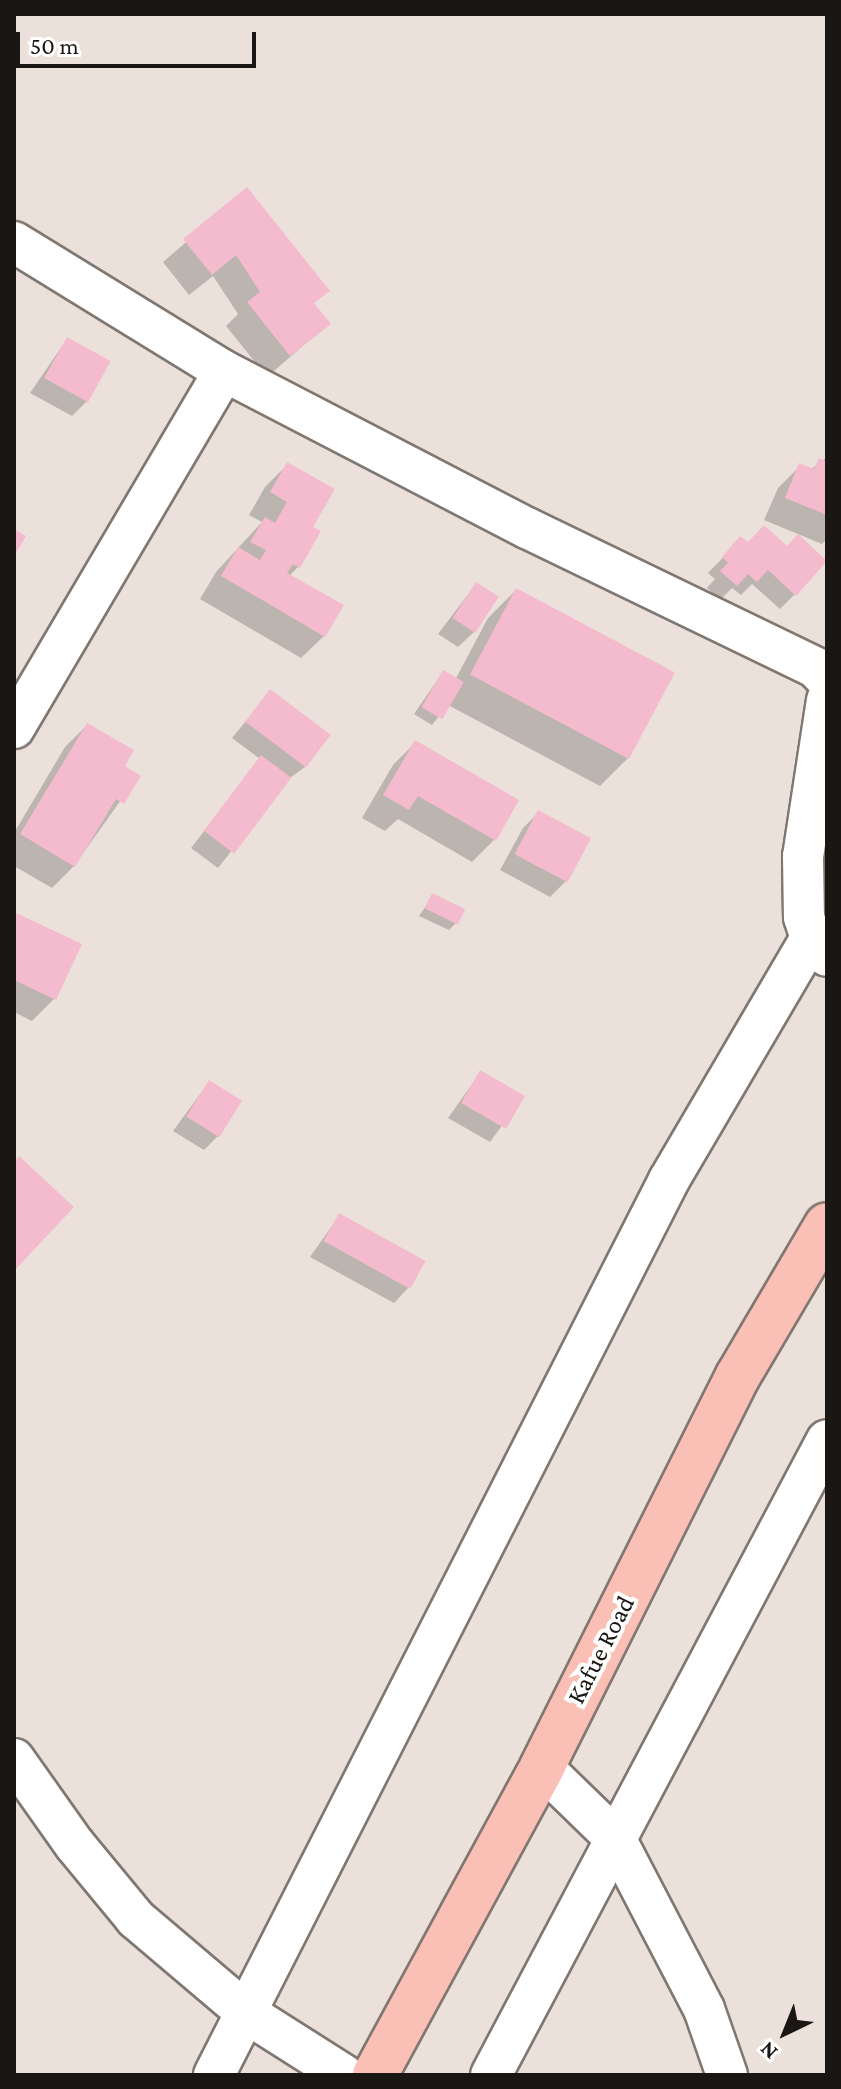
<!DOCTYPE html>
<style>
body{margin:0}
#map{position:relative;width:841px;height:2089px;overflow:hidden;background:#ece1da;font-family:"Crimson Pro",serif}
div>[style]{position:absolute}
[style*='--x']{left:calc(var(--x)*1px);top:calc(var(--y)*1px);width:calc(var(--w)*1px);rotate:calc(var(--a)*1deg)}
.shadow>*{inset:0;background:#0003}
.building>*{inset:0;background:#f4bace;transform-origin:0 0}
.roads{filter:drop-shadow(2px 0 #817771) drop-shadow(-2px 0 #817771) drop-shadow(0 2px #817771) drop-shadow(0 -2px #817771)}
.minor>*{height:40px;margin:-20px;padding:0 20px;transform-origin:20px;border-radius:20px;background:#fff}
.highway>*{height:44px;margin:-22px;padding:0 22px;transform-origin:22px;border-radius:22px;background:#fbc0b5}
span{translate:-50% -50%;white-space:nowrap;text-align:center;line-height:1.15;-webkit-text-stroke:8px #fff;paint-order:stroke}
.street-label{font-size:26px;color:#191613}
.frame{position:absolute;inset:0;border:16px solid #191613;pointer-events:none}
.north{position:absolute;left:745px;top:1993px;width:80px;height:80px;-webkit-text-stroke:6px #fff;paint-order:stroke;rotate:223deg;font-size:22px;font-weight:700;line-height:32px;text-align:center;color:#191613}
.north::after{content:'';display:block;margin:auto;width:28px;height:36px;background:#191613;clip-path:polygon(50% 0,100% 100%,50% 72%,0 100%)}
.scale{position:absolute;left:16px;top:32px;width:240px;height:36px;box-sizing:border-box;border:4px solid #191613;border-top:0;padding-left:10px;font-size:24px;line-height:28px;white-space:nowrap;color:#191613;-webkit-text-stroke:6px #fff;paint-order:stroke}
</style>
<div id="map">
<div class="shadow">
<i style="clip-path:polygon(247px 190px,327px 290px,313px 304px,328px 324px,267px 377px,226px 326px,238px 314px,213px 276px,189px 295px,163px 262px)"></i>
<i style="clip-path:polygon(67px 339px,87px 401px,72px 416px,30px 393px)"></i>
<i style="clip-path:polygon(827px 457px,827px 539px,822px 544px,764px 520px,778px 488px,800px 466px,810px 470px)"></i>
<i style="clip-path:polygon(288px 464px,310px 527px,298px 567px,289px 576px,324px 636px,301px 658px,200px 599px,216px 572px,262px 522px,249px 515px,265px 487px)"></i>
<i style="clip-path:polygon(741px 539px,795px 594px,780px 609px,752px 584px,741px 595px,732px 588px,720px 600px,707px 588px,715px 579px,708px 573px)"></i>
<i style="clip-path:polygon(476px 584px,474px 632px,458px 647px,438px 634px)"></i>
<i style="clip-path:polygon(516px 590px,628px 758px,600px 786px,448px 705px,432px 725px,414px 714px,443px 672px,455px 680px,488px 618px)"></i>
<i style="clip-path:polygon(270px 692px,305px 767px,287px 780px,218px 868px,191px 848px,260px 759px,232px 738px)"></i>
<i style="clip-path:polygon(87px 725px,122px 767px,138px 776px,74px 866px,52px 888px,14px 866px,14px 833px,65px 747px)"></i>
<i style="clip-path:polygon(415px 743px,494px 840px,472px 862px,398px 819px,385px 831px,362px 818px,393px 765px)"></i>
<i style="clip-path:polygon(538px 813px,588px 839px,565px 882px,550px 897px,500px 870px,523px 828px)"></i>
<i style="clip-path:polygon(433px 896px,456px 923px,449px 930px,419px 916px)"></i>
<i style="clip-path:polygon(14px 914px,54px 999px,32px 1021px,14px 1012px)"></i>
<i style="clip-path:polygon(480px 1073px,523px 1097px,490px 1142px,448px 1118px)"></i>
<i style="clip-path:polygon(209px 1082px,219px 1135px,204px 1150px,173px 1131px)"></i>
<i style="clip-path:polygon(339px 1216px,409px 1287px,394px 1303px,310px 1257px)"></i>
</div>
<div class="building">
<i style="clip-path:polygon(247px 187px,330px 291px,314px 303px,331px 324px,290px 356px,247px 302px,260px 292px,236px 255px,212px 275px,183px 239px)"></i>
<i style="left:67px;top:337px;width:50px;height:47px;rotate:29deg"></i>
<i style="clip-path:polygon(819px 458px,827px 462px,827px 515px,785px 498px,799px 463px,814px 469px)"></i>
<i style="clip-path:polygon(287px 462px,335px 489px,313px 527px,321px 531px,300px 568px,293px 564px,287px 573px,344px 605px,325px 637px,221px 576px,238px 547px,260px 560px,266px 550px,250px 542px,265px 517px,275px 523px,287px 502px,270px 492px)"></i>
<i style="clip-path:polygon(764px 525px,787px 546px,798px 534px,827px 561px,796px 596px,768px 570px,757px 582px,748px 574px,737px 586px,720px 571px,728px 563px,722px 557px,740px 536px,748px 542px)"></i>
<i style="clip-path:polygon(14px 529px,26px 536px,14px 556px)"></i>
<i style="left:476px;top:582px;width:27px;height:43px;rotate:33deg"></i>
<i style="left:516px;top:588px;width:180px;height:98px;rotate:28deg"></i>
<i style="left:443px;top:670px;width:24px;height:43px;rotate:30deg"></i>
<i style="left:270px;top:689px;width:76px;height:41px;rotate:37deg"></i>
<i style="clip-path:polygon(87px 723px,134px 750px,125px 766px,141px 776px,124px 804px,116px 799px,75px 867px,20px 834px)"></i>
<i style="clip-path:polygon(415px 740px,519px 800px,496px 841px,418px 796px,409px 810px,383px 795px)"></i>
<i style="left:261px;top:755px;width:38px;height:95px;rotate:37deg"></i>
<i style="left:538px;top:810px;width:60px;height:50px;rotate:28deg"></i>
<i style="left:432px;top:893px;width:37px;height:17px;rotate:26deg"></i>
<i style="clip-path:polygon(14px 912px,82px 944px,56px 1000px,14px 980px)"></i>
<i style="left:480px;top:1070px;width:52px;height:38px;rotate:30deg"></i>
<i style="left:209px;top:1080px;width:39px;height:43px;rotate:32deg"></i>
<i style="clip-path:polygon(19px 1156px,74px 1207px,14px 1271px,14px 1162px)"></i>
<i style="left:339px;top:1213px;width:99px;height:32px;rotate:29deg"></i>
</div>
<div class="roads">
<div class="minor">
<i style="--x:14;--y:242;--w:246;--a:31.6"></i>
<i style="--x:224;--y:371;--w:341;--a:27.4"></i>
<i style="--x:527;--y:528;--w:321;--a:25.8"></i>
<i style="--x:816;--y:668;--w:16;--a:47"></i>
<i style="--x:827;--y:700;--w:158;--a:98.7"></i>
<i style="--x:803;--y:856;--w:61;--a:89.1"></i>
<i style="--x:804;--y:917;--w:22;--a:72"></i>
<i style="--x:811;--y:938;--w:24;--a:48"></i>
<i style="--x:14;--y:728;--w:414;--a:-59.5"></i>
<i style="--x:14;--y:1759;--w:105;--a:54.7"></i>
<i style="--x:75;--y:1845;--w:96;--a:50.5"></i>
<i style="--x:136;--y:1919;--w:147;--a:40.3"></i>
<i style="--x:248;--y:2014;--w:114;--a:32.4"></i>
<i style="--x:542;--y:1767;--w:102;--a:44.2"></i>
<i style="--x:615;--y:1838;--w:193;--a:62.5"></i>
<i style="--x:704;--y:2009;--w:70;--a:70.8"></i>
<i style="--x:214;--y:2075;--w:1004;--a:-63.05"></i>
<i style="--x:669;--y:1180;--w:281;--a:-59.6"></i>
<i style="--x:491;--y:2075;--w:718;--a:-62.12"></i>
</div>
<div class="highway">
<i style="--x:375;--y:2075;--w:350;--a:-61.5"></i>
<i style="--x:542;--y:1767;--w:437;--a:-63.4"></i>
<i style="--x:738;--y:1376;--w:175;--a:-59.5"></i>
</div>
</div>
<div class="street-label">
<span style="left:601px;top:1650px;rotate:-63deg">Kafue Road</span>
</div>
<div class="frame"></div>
<div class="north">N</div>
<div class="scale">50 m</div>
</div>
